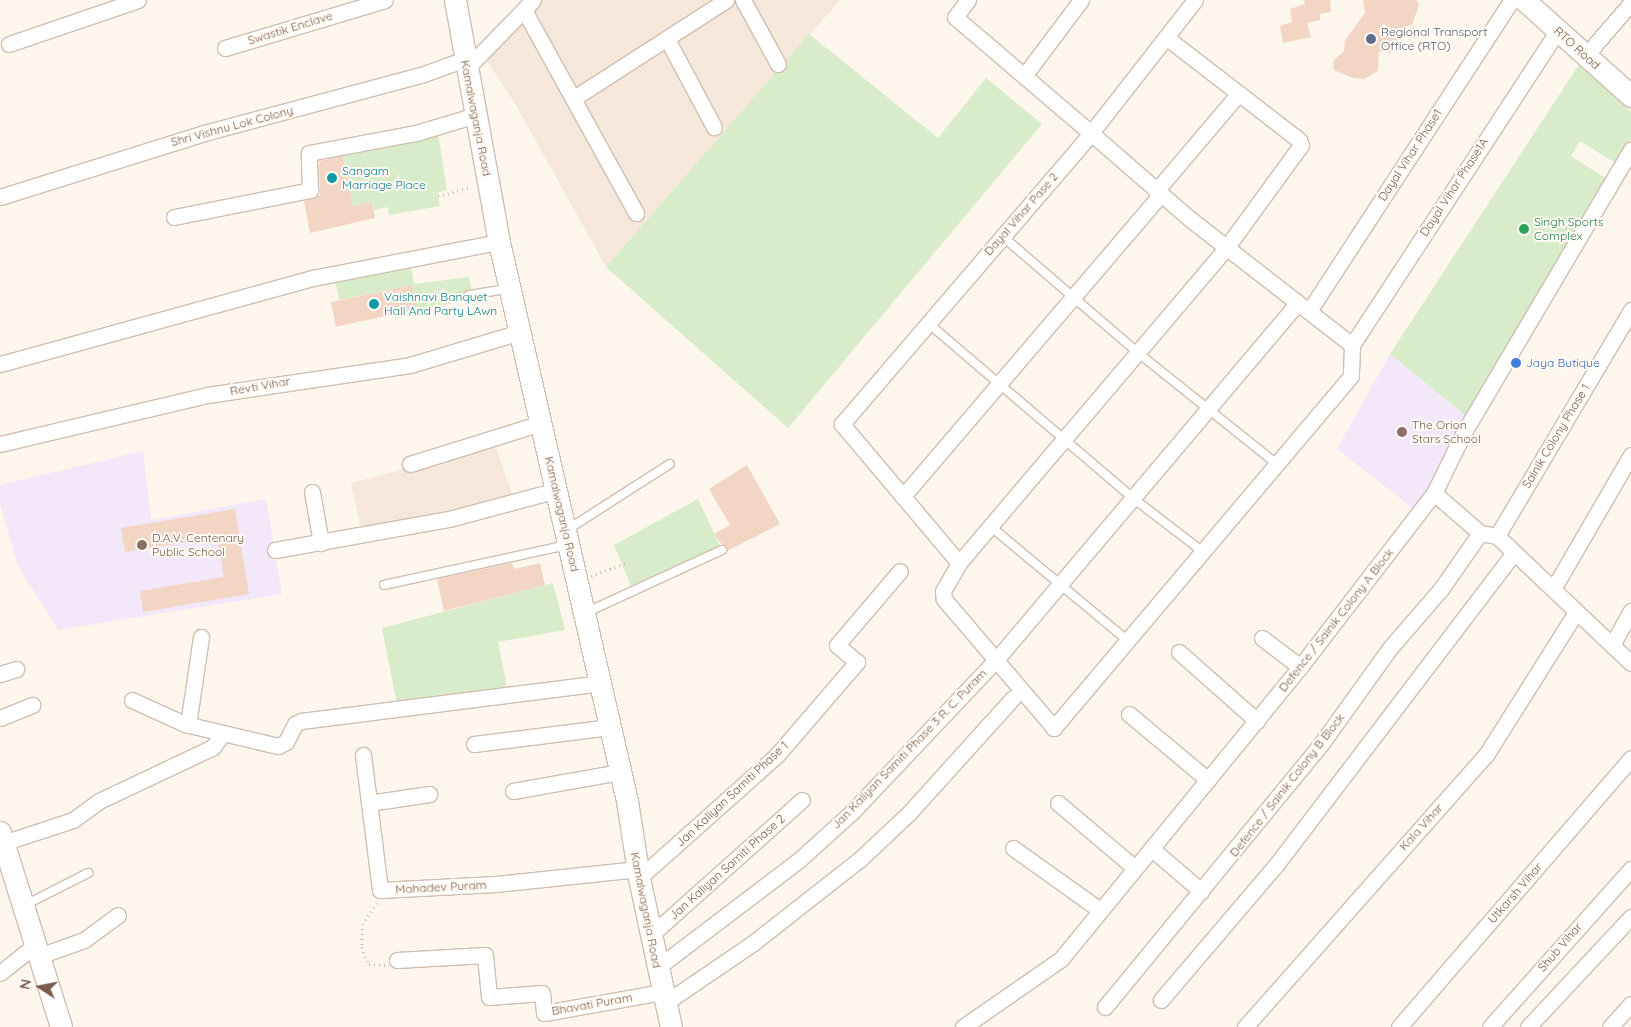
<!DOCTYPE html>
<style>
body{margin:0}
#map{position:relative;width:1631px;height:1027px;overflow:hidden;background:#fdf6ec;font-family:Quicksand,sans-serif}
div>[style]{position:absolute}
[style*='--x']{left:calc(var(--x)*1px);top:calc(var(--y)*1px);width:calc(var(--w)*1px);rotate:calc(var(--a)*1deg)}
.residential>*{inset:0;background:#f5e8da}
.education>*{inset:0;background:#f3e8fa}
.green>*{inset:0;background:#d8ecc9}
.building>*{inset:0;background:#f3d5c3;transform-origin:0 0}
.path>*{height:2.5px;margin-top:-1.25px;transform-origin:0;background:repeating-linear-gradient(90deg,#d9b8a5 0 1px,transparent 0 5px)}
.roads{filter:drop-shadow(1px 0 #d1beb0) drop-shadow(-1px 0 #d1beb0) drop-shadow(0 1px #d1beb0) drop-shadow(0 -1px #d1beb0)}
.lane>*{height:8px;margin:-4px;padding:0 4px;transform-origin:4px;border-radius:4px;background:#fff}
.street>*{height:15px;margin:-7.5px;padding:0 7.5px;transform-origin:7.5px;border-radius:7.5px;background:#fff}
.secondary>*{height:21px;margin:-10.5px;padding:0 10.5px;transform-origin:10.5px;border-radius:10.5px;background:#fff}
.dots>*{width:14px;height:14px;translate:-50% -50%;box-sizing:border-box;border:2px solid #fffaf3;border-radius:50%}
span{translate:-50% -50%;white-space:nowrap;text-align:center;line-height:1.15;-webkit-text-stroke:4px #fffaf3;paint-order:stroke}
.street-label{font-size:12px;color:#7a5c4d}
.service-label{font-size:12px;color:#4e5e75}
.left{translate:0 -50%;text-align:left}
.culture-label{font-size:12px;color:#0d838f}
.leisure-label{font-size:12px;color:#27864d}
.shop-label{font-size:12px;color:#366cbe}
.education-label{font-size:12px;color:#785e54}
.north{position:absolute;left:15px;top:962px;width:50px;height:50px;-webkit-text-stroke:4px #fffaf3;paint-order:stroke;rotate:281deg;font-size:14px;font-weight:700;line-height:20px;text-align:center;color:#7a5c4d}
.north::after{content:'';display:block;margin:auto;width:18px;height:22px;background:#7a5c4d;clip-path:polygon(50% 0,100% 100%,50% 72%,0 100%)}
</style>
<div id="map">
<div class="residential">
<i style="clip-path:polygon(524px 0,840px 0,606px 267px,517px 107px,482px 53px)"></i>
<i style="clip-path:polygon(495px 445px,512px 494px,429px 518px,362px 533px,351px 483px)"></i>
</div>
<div class="education">
<i style="clip-path:polygon(1390px 354px,1466px 416px,1432px 486px,1415px 510px,1337px 449px)"></i>
<i style="clip-path:polygon(143px 451px,151px 520px,266px 499px,282px 594px,58px 630px,18px 566px,0 504px,0 485px)"></i>
</div>
<div class="green">
<i style="clip-path:polygon(809px 34px,938px 138px,986px 78px,1042px 124px,788px 428px,606px 267px)"></i>
<i style="clip-path:polygon(1580px 63px,1631px 112px,1631px 139px,1617px 164px,1580px 141px,1571px 156px,1607px 179px,1466px 416px,1390px 354px)"></i>
<i style="clip-path:polygon(438px 133px,447px 190px,437px 193px,440px 206px,389px 215px,388px 207px,374px 210px,372px 202px,353px 206px,343px 155px)"></i>
<i style="clip-path:polygon(411px 266px,414px 284px,469px 277px,474px 300px,417px 309px,412px 285px,339px 300px,335px 281px)"></i>
<i style="clip-path:polygon(698px 499px,720px 546px,631px 586px,614px 545px)"></i>
<i style="clip-path:polygon(553px 583px,565px 630px,498px 642px,508px 692px,397px 705px,382px 628px)"></i>
</div>
<div class="building">
<i style="clip-path:polygon(1304px 0,1330px 0,1331px 12px,1320px 14px,1320px 20px,1307px 23px,1311px 37px,1283px 43px,1280px 26px,1292px 22px,1290px 9px,1305px 4px)"></i>
<i style="clip-path:polygon(1363px 0,1416px 0,1419px 5px,1412px 25px,1407px 26px,1395px 50px,1390px 53px,1379px 51px,1378px 71px,1364px 79px,1353px 78px,1334px 70px,1333px 61px,1344px 51px,1345px 40px,1365px 13px)"></i>
<i style="clip-path:polygon(343px 156px,353px 206px,372px 202px,375px 218px,310px 233px,304px 201px,320px 195px,319px 161px)"></i>
<i style="left:412px;top:285px;width:25px;height:83px;rotate:78deg"></i>
<i style="clip-path:polygon(747px 465px,780px 524px,727px 551px,714px 534px,730px 525px,709px 489px)"></i>
<i style="clip-path:polygon(235px 509px,249px 594px,143px 612px,140px 591px,224px 577px,217px 537px,125px 552px,121px 528px)"></i>
<i style="clip-path:polygon(512px 563px,514px 569px,540px 563px,545px 585px,444px 611px,437px 579px)"></i>
</div>
<div class="path">
<i style="--x:438;--y:196;--w:35;--a:-15"></i>
<i style="--x:591;--y:576;--w:40;--a:-20.2"></i>
<i style="--x:377;--y:903;--w:25;--a:124"></i>
<i style="--x:363;--y:924;--w:23;--a:92"></i>
<i style="--x:362;--y:947;--w:18;--a:68"></i>
<i style="--x:369;--y:964;--w:17;--a:3"></i>
</div>
<div class="roads">
<div class="lane">
<i style="--x:1001;--y:235;--w:179;--a:40.7"></i>
<i style="--x:1137;--y:352;--w:181;--a:38.7"></i>
<i style="--x:469;--y:295;--w:39;--a:-9"></i>
<i style="--x:928;--y:323;--w:270;--a:40.5"></i>
<i style="--x:1133;--y:498;--w:88;--a:37.6"></i>
<i style="--x:990;--y:526;--w:180;--a:39.8"></i>
<i style="--x:567;--y:530;--w:122;--a:-32.7"></i>
<i style="--x:384;--y:585;--w:188;--a:-12.3"></i>
<i style="--x:585;--y:613;--w:151;--a:-24.7"></i>
<i style="--x:25;--y:905;--w:71;--a:-26.9"></i>
</div>
<div class="street">
<i style="--x:743;--y:0;--w:73;--a:61.3"></i>
<i style="--x:968;--y:0;--w:21;--a:127"></i>
<i style="--x:955;--y:17;--w:179;--a:40.5"></i>
<i style="--x:1091;--y:133;--w:131;--a:41"></i>
<i style="--x:1190;--y:219;--w:205;--a:37.9"></i>
<i style="--x:1352;--y:345;--w:31;--a:92"></i>
<i style="--x:1351;--y:376;--w:461;--a:130.2"></i>
<i style="--x:1054;--y:728;--w:170;--a:-130.5"></i>
<i style="--x:944;--y:599;--w:8;--a:-97"></i>
<i style="--x:943;--y:591;--w:32;--a:-60"></i>
<i style="--x:959;--y:563;--w:182;--a:-130.1"></i>
<i style="--x:842;--y:424;--w:383;--a:-49.4"></i>
<i style="--x:1091;--y:133;--w:169;--a:-52"></i>
<i style="--x:524;--y:10;--w:232;--a:61.1"></i>
<i style="--x:667;--y:39;--w:100;--a:61.9"></i>
<i style="--x:9;--y:44;--w:136;--a:-18.8"></i>
<i style="--x:225;--y:48;--w:167;--a:-16.7"></i>
<i style="--x:1586;--y:55;--w:69;--a:-49.1"></i>
<i style="--x:466;--y:69;--w:96;--a:-45.8"></i>
<i style="--x:1024;--y:76;--w:95;--a:-53.1"></i>
<i style="--x:574;--y:98;--w:181;--a:-32.8"></i>
<i style="--x:1156;--y:191;--w:128;--a:-49.7"></i>
<i style="--x:0;--y:197;--w:214;--a:-17.4"></i>
<i style="--x:204;--y:133;--w:225;--a:-15"></i>
<i style="--x:421;--y:75;--w:47;--a:-20"></i>
<i style="--x:174;--y:217;--w:139;--a:-11.2"></i>
<i style="--x:310;--y:190;--w:37;--a:-92"></i>
<i style="--x:309;--y:153;--w:109;--a:-10.6"></i>
<i style="--x:416;--y:133;--w:63;--a:-16.7"></i>
<i style="--x:1309;--y:311;--w:371;--a:-56.9"></i>
<i style="--x:1352;--y:345;--w:376;--a:-56.8"></i>
<i style="--x:0;--y:364;--w:325;--a:-15.4"></i>
<i style="--x:313;--y:278;--w:189;--a:-11"></i>
<i style="--x:0;--y:444;--w:213;--a:-13.3"></i>
<i style="--x:207;--y:395;--w:205;--a:-8.4"></i>
<i style="--x:410;--y:365;--w:115;--a:-16.7"></i>
<i style="--x:410;--y:464;--w:137;--a:-17.4"></i>
<i style="--x:312;--y:492;--w:52;--a:80"></i>
<i style="--x:1434;--y:493;--w:61;--a:41"></i>
<i style="--x:1480;--y:533;--w:17;--a:10"></i>
<i style="--x:1497;--y:536;--w:185;--a:43.5"></i>
<i style="--x:904;--y:495;--w:394;--a:-49.5"></i>
<i style="--x:1497;--y:536;--w:263;--a:-59.3"></i>
<i style="--x:275;--y:550;--w:177;--a:-10.1"></i>
<i style="--x:449;--y:519;--w:112;--a:-15"></i>
<i style="--x:959;--y:563;--w:413;--a:-49.7"></i>
<i style="--x:1226;--y:248;--w:127;--a:-53.9"></i>
<i style="--x:1301;--y:145;--w:5;--a:-112"></i>
<i style="--x:1299;--y:140;--w:167;--a:-142.3"></i>
<i style="--x:1553;--y:589;--w:155;--a:-59.8"></i>
<i style="--x:1262;--y:638;--w:48;--a:37.3"></i>
<i style="--x:1612;--y:645;--w:39;--a:-61"></i>
<i style="--x:1179;--y:652;--w:104;--a:41.5"></i>
<i style="--x:0;--y:674;--w:17;--a:-17"></i>
<i style="--x:132;--y:700;--w:58;--a:24.4"></i>
<i style="--x:185;--y:724;--w:96;--a:13.3"></i>
<i style="--x:278;--y:746;--w:9;--a:-27"></i>
<i style="--x:286;--y:742;--w:20;--a:-63"></i>
<i style="--x:295;--y:724;--w:7;--a:-27"></i>
<i style="--x:301;--y:721;--w:301;--a:-7.2"></i>
<i style="--x:1129;--y:714;--w:103;--a:39.9"></i>
<i style="--x:0;--y:718;--w:35;--a:-22"></i>
<i style="--x:188;--y:725;--w:89;--a:-81.6"></i>
<i style="--x:474;--y:744;--w:137;--a:-7.1"></i>
<i style="--x:363;--y:755;--w:136;--a:82.8"></i>
<i style="--x:380;--y:890;--w:116;--a:-3"></i>
<i style="--x:496;--y:884;--w:143;--a:-6"></i>
<i style="--x:513;--y:791;--w:109;--a:-10.1"></i>
<i style="--x:369;--y:803;--w:61;--a:-8.5"></i>
<i style="--x:1058;--y:803;--w:101;--a:40.2"></i>
<i style="--x:3;--y:843;--w:74;--a:-18.2"></i>
<i style="--x:73;--y:820;--w:32;--a:-36"></i>
<i style="--x:99;--y:801;--w:126;--a:-25.3"></i>
<i style="--x:213;--y:747;--w:17;--a:-54"></i>
<i style="--x:1013;--y:848;--w:107;--a:35.5"></i>
<i style="--x:1152;--y:849;--w:65;--a:40.6"></i>
<i style="--x:639;--y:878;--w:185;--a:-41.7"></i>
<i style="--x:777;--y:755;--w:123;--a:-49.3"></i>
<i style="--x:857;--y:662;--w:26;--a:-140"></i>
<i style="--x:837;--y:645;--w:97;--a:-49.6"></i>
<i style="--x:652;--y:934;--w:201;--a:-41.8"></i>
<i style="--x:39;--y:956;--w:48;--a:-19.6"></i>
<i style="--x:84;--y:940;--w:42;--a:-36.3"></i>
<i style="--x:397;--y:960;--w:88;--a:-3.3"></i>
<i style="--x:485;--y:955;--w:42;--a:84.6"></i>
<i style="--x:489;--y:997;--w:53;--a:-4.3"></i>
<i style="--x:542;--y:993;--w:20;--a:84"></i>
<i style="--x:544;--y:1013;--w:121;--a:-10"></i>
<i style="--x:658;--y:967;--w:177;--a:-37.2"></i>
<i style="--x:799;--y:860;--w:73;--a:-42.2"></i>
<i style="--x:853;--y:811;--w:207;--a:-46.6"></i>
<i style="--x:995;--y:661;--w:469;--a:-49.8"></i>
<i style="--x:0;--y:973;--w:43;--a:-38.5"></i>
<i style="--x:1161;--y:1000;--w:177;--a:-49.6"></i>
<i style="--x:1276;--y:865;--w:392;--a:-52.7"></i>
<i style="--x:665;--y:1003;--w:107;--a:-34.3"></i>
<i style="--x:753;--y:943;--w:135;--a:-38.1"></i>
<i style="--x:859;--y:860;--w:69;--a:-43.2"></i>
<i style="--x:909;--y:813;--w:155;--a:-47.9"></i>
<i style="--x:1105;--y:1007;--w:340;--a:-50.6"></i>
<i style="--x:1321;--y:744;--w:118;--a:-54.3"></i>
<i style="--x:1390;--y:648;--w:78;--a:-49.2"></i>
<i style="--x:1441;--y:589;--w:68;--a:-55.1"></i>
<i style="--x:963;--y:1027;--w:119;--a:-34.8"></i>
<i style="--x:1061;--y:959;--w:377;--a:-50.7"></i>
<i style="--x:1300;--y:667;--w:220;--a:-52.4"></i>
<i style="--x:1434;--y:493;--w:68;--a:-63.8"></i>
<i style="--x:1464;--y:432;--w:328;--a:-59.4"></i>
<i style="--x:1245;--y:1027;--w:363;--a:-48.5"></i>
<i style="--x:1486;--y:755;--w:169;--a:-57.8"></i>
<i style="--x:1399;--y:1027;--w:355;--a:-49.2"></i>
<i style="--x:1490;--y:1027;--w:212;--a:-48.3"></i>
<i style="--x:1528;--y:1027;--w:151;--a:-46.9"></i>
<i style="--x:1610;--y:1027;--w:31;--a:-48"></i>
</div>
<div class="secondary">
<i style="--x:455;--y:0;--w:246;--a:79.7"></i>
<i style="--x:499;--y:242;--w:573;--a:77.1"></i>
<i style="--x:627;--y:801;--w:78;--a:81.1"></i>
<i style="--x:639;--y:878;--w:152;--a:77.9"></i>
<i style="--x:1524;--y:0;--w:144;--a:41.9"></i>
<i style="--x:0;--y:832;--w:204;--a:72.6"></i>
</div>
</div>
<div class="dots">
<i style="left:1371px;top:39px;background:#5c6f8a"></i>
<i style="left:332px;top:178px;background:#0f9aa8"></i>
<i style="left:1524px;top:229px;background:#2e9e5b"></i>
<i style="left:374px;top:304px;background:#0f9aa8"></i>
<i style="left:1516px;top:363px;background:#3f7fe0"></i>
<i style="left:1402px;top:432px;background:#8d6e63"></i>
<i style="left:142px;top:545px;background:#8d6e63"></i>
</div>
<div class="street-label">
<span style="left:290px;top:28px;rotate:-17deg">Swastik Enclave</span>
<span style="left:1577px;top:48px;rotate:42deg">RTO Road</span>
<span style="left:476px;top:118px;rotate:79deg">Kamalwaganja Road</span>
<span style="left:232px;top:126px;rotate:-15deg">Shri Vishnu Lok Colony</span>
<span style="left:1410px;top:155px;rotate:-57deg">Dayal Vihar Phase1</span>
<span style="left:1454px;top:187px;rotate:-57deg">Dayal Vihar Phase1A</span>
<span style="left:1021px;top:214px;rotate:-49deg">Dayal Vihar Pase 2</span>
<span style="left:260px;top:386px;rotate:-10deg">Revti Vihar</span>
<span style="left:1556px;top:436px;rotate:-59deg">Sainik Colony Phase 1</span>
<span style="left:562px;top:514px;rotate:77deg">Kamalwaganja Road</span>
<span style="left:1336px;top:620px;rotate:-52deg">Defence / Sainik Colony A Block</span>
<span style="left:909px;top:749px;rotate:-46deg">Jan Kaliyan Samiti Phase 3 R. C. Puram</span>
<span style="left:1287px;top:785px;rotate:-52deg">Defence / Sainik Colony B Block</span>
<span style="left:732px;top:794px;rotate:-43deg">Jan Kaliyan Samiti Phase 1</span>
<span style="left:1421px;top:827px;rotate:-48deg">Kala Vihar</span>
<span style="left:727px;top:867px;rotate:-42deg">Jan Kaliyan Samiti Phase 2</span>
<span style="left:441px;top:887px;rotate:-3deg">Mahadev Puram</span>
<span style="left:1515px;top:893px;rotate:-49deg">Utkarsh Vihar</span>
<span style="left:646px;top:910px;rotate:79deg">Kamalwaganja Road</span>
<span style="left:1560px;top:947px;rotate:-49deg">Shub Vihar</span>
<span style="left:592px;top:1004px;rotate:-10deg">Bhavati Puram</span>
</div>
<div class="service-label">
<span class="left" style="left:1381px;top:39px">Regional Transport<br>Office (RTO)</span>
</div>
<div class="culture-label">
<span class="left" style="left:342px;top:178px">Sangam<br>Marriage Place</span>
<span class="left" style="left:384px;top:304px">Vaishnavi Banquet<br>Hall And Party LAwn</span>
</div>
<div class="leisure-label">
<span class="left" style="left:1534px;top:229px">Singh Sports<br>Complex</span>
</div>
<div class="shop-label">
<span class="left" style="left:1526px;top:363px">Jaya Butique</span>
</div>
<div class="education-label">
<span class="left" style="left:1412px;top:432px">The Orion<br>Stars School</span>
<span class="left" style="left:152px;top:545px">D.A.V. Centenary<br>Public School</span>
</div>
<div class="north">N</div>
</div>
